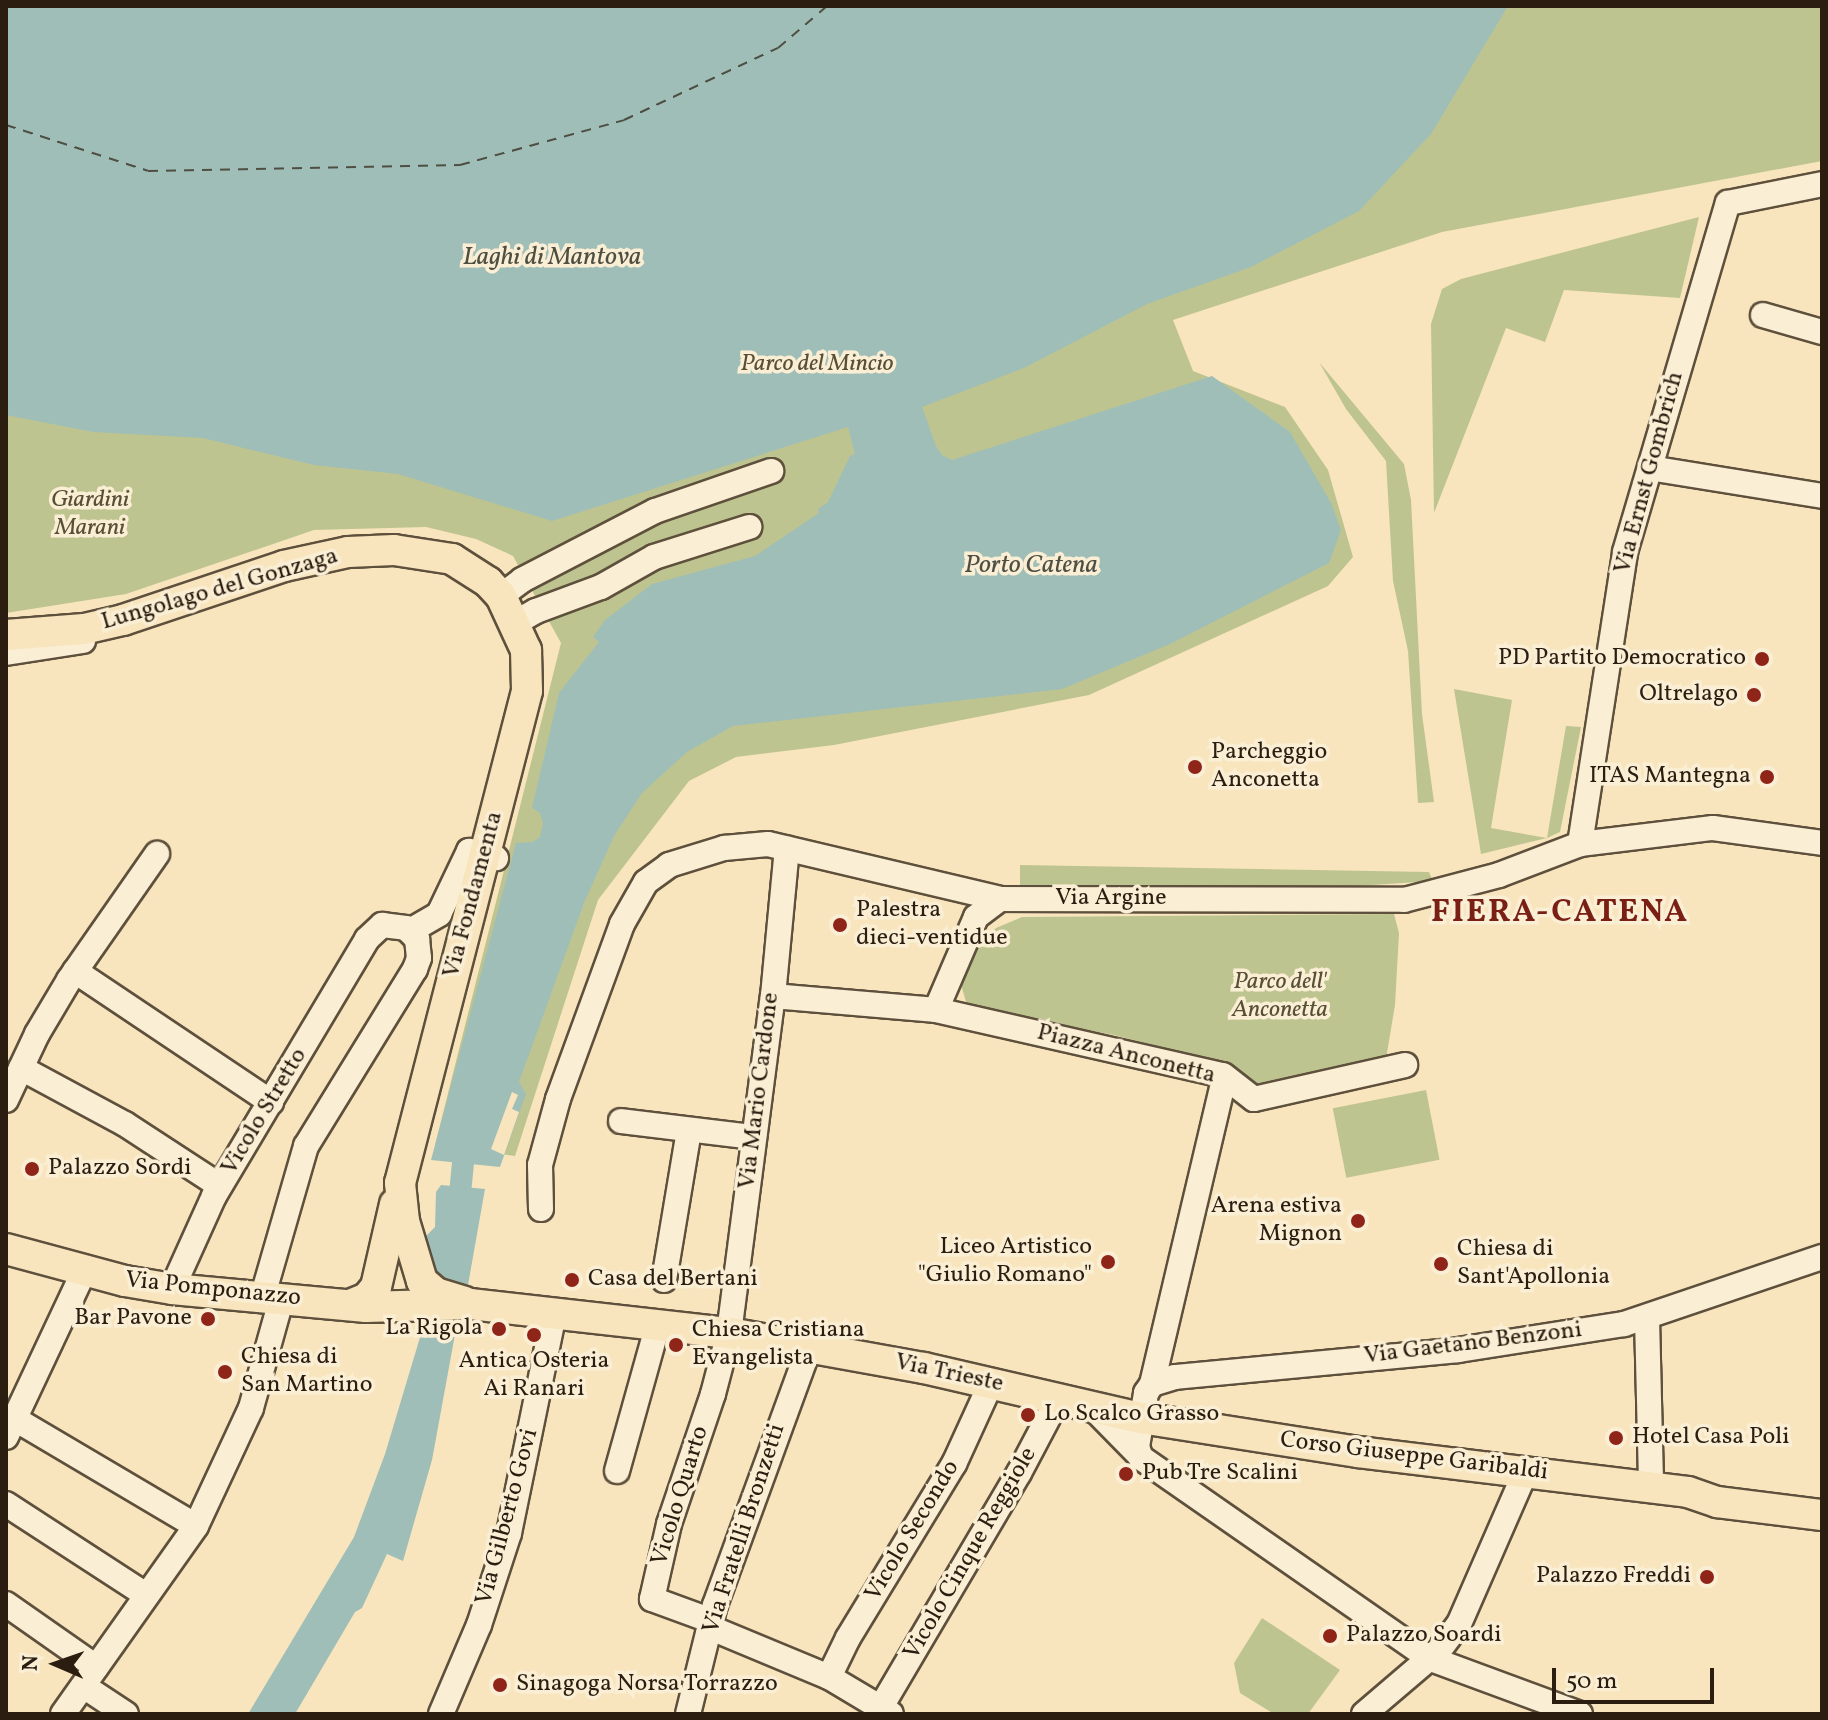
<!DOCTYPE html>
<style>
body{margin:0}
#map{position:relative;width:1828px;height:1720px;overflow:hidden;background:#f8e5bd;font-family:Vollkorn,serif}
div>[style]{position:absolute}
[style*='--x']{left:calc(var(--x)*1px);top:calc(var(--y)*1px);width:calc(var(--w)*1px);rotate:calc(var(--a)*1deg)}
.green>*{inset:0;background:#bec490;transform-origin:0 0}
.water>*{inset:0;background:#9fbeb7}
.pier>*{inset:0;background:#f8e5bd}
.canal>*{height:22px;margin:-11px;padding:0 11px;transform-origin:11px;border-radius:11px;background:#9fbeb7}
.ferry>*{height:2px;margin-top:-1px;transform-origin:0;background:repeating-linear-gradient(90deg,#4e4e43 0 10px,transparent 0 18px)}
.roads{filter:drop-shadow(2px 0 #5e503c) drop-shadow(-2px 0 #5e503c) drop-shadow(0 2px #5e503c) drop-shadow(0 -2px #5e503c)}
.minor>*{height:24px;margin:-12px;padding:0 12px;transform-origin:12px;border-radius:12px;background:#faeed4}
.major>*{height:30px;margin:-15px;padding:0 15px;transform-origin:15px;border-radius:15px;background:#f8e5bd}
.dots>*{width:22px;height:22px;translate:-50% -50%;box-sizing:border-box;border:4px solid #faeed4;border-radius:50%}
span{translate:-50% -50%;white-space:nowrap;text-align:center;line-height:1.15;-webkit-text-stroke:7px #faeed4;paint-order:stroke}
.park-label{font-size:24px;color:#575037;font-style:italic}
.street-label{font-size:24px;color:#2b1e11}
.poi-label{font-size:24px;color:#2b1e11}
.right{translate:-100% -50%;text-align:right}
.left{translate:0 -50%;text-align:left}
.water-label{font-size:26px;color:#4e4e43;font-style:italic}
.district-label{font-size:32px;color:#7a1f14;font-weight:700;letter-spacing:2px}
.frame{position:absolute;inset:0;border:8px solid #2b1e11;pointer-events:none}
.north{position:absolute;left:16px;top:1624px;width:80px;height:80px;-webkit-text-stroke:6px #faeed4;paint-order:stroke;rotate:272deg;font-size:22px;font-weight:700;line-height:32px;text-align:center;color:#2b1e11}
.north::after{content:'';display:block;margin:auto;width:28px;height:36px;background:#2b1e11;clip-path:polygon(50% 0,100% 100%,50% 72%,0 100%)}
.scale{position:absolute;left:1552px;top:1668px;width:162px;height:36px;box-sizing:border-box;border:4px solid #2b1e11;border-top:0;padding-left:10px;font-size:24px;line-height:28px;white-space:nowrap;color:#2b1e11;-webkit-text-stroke:6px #faeed4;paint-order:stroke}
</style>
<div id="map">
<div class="green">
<i style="clip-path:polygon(6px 6px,1822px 6px,1822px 161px,1442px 232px,1173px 320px,1193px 371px,1285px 407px,1328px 470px,1353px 557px,1328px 586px,1089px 695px,834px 745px,736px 757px,689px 781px,598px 900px,515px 1156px,435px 1145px,561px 643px,513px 556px,476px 539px,426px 527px,314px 530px,126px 594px,6px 613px)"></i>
<i style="clip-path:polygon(1699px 217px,1680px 298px,1564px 290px,1545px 342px,1506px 328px,1434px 513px,1431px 324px,1442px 289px,1461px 279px)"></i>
<i style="clip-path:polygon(1319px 362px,1404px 464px,1411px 500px,1422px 714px,1434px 802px,1418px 803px,1408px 651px,1393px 581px,1386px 461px,1346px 409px)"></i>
<i style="clip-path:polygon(1454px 689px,1512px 700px,1491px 828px,1547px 838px,1566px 726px,1581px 727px,1560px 832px,1547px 838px,1481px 854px)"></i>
<i style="clip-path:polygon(1020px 865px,1429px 872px,1433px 881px,1327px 888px,1020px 887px)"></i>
<i style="clip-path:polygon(1394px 914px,1399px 933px,1395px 1005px,1386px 1059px,1257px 1085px,1232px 1065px,1114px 1035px,985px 1010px,966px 1002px,960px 981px,972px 955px,996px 928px,1022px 917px)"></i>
<i style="left:1426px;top:1090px;width:71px;height:95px;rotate:79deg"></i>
<i style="clip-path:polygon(1262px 1618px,1340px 1670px,1308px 1714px,1274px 1714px,1240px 1693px,1234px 1663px)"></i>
</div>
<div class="water">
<i style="clip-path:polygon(6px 6px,1508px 6px,1431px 134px,1359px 211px,1251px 267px,1147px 304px,1024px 368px,922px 407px,936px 446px,942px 455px,952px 460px,1212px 376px,1290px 432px,1331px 503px,1341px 530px,1329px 563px,1170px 644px,1062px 689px,733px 726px,687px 752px,642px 793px,614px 836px,584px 903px,519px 1082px,526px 1094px,500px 1167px,431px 1160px,516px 843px,533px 842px,540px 837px,543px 823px,540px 813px,532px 808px,559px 693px,599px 642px,593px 637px,605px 620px,652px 584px,755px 556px,819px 513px,818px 509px,828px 502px,850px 456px,855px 454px,848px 427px,552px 521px,398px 474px,314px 465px,203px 438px,93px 432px,6px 415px)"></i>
<i style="clip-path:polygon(441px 1185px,485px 1189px,468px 1285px,447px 1282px,434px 1274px,427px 1255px,426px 1236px,435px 1227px,436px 1192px)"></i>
<i style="clip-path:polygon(424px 1324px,456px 1329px,432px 1460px,403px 1561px,387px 1554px,362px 1608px,355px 1612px,295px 1714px,248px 1714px,354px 1537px,385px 1454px)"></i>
</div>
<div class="pier">
<i style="clip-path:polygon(512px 1092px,518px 1095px,512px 1109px,519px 1112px,504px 1155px,491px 1149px)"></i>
</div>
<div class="canal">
<i style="--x:458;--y:1214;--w:51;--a:-84.4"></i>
</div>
<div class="ferry">
<i style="--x:6;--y:125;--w:149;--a:17.9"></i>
<i style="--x:148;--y:171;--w:312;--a:-1.1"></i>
<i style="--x:460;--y:165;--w:170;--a:-15.3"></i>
<i style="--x:624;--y:120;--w:170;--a:-25.1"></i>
<i style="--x:778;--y:48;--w:65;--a:-40.6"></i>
</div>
<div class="roads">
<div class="minor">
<i style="--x:1763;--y:315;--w:61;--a:16.1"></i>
<i style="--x:1650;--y:468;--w:174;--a:9.2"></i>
<i style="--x:501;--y:596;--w:26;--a:-37"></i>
<i style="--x:522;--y:580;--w:150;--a:-27.4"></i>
<i style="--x:655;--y:511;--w:123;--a:-19"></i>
<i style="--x:515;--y:623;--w:24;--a:-30"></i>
<i style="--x:536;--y:611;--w:69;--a:-20.3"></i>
<i style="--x:601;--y:587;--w:61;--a:-29.5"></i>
<i style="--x:654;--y:557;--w:100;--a:-17.5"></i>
<i style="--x:6;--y:653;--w:78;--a:-8.9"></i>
<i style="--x:1580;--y:844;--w:295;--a:-81.2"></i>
<i style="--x:1625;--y:552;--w:364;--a:-73.6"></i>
<i style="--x:1728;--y:203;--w:96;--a:-11.4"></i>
<i style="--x:410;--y:931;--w:34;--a:-30"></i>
<i style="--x:439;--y:914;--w:70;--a:-64.5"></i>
<i style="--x:469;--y:851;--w:28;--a:15"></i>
<i style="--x:75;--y:971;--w:236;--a:33.8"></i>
<i style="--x:773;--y:996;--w:164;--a:4.9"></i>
<i style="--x:936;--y:1010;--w:294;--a:12.8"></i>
<i style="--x:1223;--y:1075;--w:39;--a:38"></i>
<i style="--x:1254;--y:1099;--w:155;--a:-12.7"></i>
<i style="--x:936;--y:1010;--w:101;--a:-66.7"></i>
<i style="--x:976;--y:917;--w:30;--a:-37"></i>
<i style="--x:21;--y:1068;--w:118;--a:28.3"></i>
<i style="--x:125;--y:1124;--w:113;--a:33.1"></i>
<i style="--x:6;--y:1100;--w:73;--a:-64.8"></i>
<i style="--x:37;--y:1034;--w:63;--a:-59.3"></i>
<i style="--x:69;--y:980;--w:154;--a:-55.1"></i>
<i style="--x:621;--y:1121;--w:134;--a:6.9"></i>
<i style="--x:541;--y:1209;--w:44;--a:-91.3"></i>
<i style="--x:540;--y:1165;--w:68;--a:-74.7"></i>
<i style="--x:558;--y:1099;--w:186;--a:-69.9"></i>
<i style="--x:622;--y:924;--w:48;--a:-60.3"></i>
<i style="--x:646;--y:882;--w:29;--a:-36"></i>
<i style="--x:669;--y:865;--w:58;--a:-17.2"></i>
<i style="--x:724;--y:848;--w:44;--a:-5.2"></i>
<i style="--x:768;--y:844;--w:238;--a:13.3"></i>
<i style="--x:1000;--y:899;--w:404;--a:0.1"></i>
<i style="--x:1404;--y:900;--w:98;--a:-14.7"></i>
<i style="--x:1499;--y:875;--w:87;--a:-20.9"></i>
<i style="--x:1580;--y:844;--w:134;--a:-6.9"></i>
<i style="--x:1713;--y:828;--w:110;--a:7.8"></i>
<i style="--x:664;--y:1280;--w:152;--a:-80.5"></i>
<i style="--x:172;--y:1289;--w:102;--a:-65.7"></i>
<i style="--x:214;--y:1196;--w:299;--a:-59.2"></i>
<i style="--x:367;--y:939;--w:21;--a:-43"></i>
<i style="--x:382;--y:925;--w:24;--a:7"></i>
<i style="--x:406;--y:928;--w:16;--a:45"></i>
<i style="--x:417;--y:939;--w:19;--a:84"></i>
<i style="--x:419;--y:958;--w:12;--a:110"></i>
<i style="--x:415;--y:969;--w:208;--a:121.6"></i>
<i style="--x:306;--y:1146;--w:155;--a:106.1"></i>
<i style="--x:1647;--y:1318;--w:169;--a:88.6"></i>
<i style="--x:1152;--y:1384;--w:313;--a:-76.7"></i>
<i style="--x:1092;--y:1407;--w:67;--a:45.6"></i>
<i style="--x:15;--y:1419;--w:210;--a:30.6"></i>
<i style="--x:6;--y:1437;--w:183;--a:-64.8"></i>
<i style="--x:617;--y:1471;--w:153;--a:-74.4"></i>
<i style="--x:6;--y:1504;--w:167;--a:33"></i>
<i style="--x:6;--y:1604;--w:110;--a:35"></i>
<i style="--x:712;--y:1621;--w:64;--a:-159.9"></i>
<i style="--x:652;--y:1599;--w:77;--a:-77.2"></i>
<i style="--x:669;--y:1524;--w:137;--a:-71.3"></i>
<i style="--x:713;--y:1394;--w:63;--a:-75.3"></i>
<i style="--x:729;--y:1333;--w:340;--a:-82.6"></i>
<i style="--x:773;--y:996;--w:148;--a:-84.6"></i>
<i style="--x:711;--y:1628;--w:128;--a:22.6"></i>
<i style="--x:829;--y:1677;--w:72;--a:30.8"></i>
<i style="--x:829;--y:1677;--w:43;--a:-64"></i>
<i style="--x:848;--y:1638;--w:204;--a:-58.7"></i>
<i style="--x:954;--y:1464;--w:89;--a:-65.4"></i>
<i style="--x:85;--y:1687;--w:49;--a:33.4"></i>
<i style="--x:881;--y:1707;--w:272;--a:-59.5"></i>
<i style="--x:1019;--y:1473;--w:84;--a:-62.2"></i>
<i style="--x:63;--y:1714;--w:230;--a:-54.7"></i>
<i style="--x:196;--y:1526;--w:130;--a:-65"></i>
<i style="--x:251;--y:1408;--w:115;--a:-74.4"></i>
<i style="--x:441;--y:1714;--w:97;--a:-66.9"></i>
<i style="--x:479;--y:1625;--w:97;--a:-71.9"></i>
<i style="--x:509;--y:1533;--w:225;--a:-78.4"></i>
<i style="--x:688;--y:1714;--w:112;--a:-76.1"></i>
<i style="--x:715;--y:1605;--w:276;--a:-69.9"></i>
<i style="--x:1364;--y:1714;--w:100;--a:-40.5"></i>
<i style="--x:1440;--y:1649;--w:31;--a:-53"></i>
<i style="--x:1459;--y:1624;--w:167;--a:-66.4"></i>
<i style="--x:1580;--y:1714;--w:161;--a:-159.7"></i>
<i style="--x:1429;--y:1658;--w:351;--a:-145.2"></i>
<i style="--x:1141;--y:1458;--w:12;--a:-110"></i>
<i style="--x:1137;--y:1447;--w:55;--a:-80.5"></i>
<i style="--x:1146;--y:1393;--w:11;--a:-56"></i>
<i style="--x:1152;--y:1384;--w:24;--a:-17"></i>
<i style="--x:1175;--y:1377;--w:284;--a:-5.4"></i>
<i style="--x:1458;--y:1350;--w:168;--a:-8.9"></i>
<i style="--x:1624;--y:1324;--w:209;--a:-18.7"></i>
</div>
<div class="major">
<i style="--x:6;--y:635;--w:78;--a:-4.4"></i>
<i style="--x:84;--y:629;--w:40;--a:-13"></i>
<i style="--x:123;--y:620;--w:170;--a:-18.5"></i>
<i style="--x:284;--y:566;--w:66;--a:-12.3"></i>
<i style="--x:348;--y:552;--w:46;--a:-2.5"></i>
<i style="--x:394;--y:550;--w:59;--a:8.8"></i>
<i style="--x:452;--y:559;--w:43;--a:32.6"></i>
<i style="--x:488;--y:582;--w:19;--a:47"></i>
<i style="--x:501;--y:596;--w:60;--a:65.2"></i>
<i style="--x:526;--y:650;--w:41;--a:88.6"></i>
<i style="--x:527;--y:691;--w:508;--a:104.47"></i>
<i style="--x:400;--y:1183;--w:38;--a:84"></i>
<i style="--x:404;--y:1221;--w:63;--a:73.3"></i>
<i style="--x:422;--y:1281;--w:18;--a:41"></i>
<i style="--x:436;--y:1293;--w:30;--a:17"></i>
<i style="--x:6;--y:1249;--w:123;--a:15.1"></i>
<i style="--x:125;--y:1281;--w:48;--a:9.7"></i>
<i style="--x:172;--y:1289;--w:195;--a:5.3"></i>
<i style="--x:366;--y:1307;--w:104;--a:-1.7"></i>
<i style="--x:470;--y:1304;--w:261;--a:6.4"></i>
<i style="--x:729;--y:1333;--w:198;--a:10.2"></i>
<i style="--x:924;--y:1368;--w:223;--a:13"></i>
<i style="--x:1141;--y:1418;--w:220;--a:8.9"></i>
<i style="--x:1358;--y:1452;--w:332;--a:6.9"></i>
<i style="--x:1688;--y:1492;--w:31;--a:19"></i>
<i style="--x:1717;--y:1502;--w:106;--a:7.1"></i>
<i style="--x:350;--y:1305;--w:18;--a:-22"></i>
<i style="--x:367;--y:1298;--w:14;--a:-51"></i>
<i style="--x:376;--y:1287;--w:85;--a:-77.1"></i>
</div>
</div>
<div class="dots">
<i style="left:1762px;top:659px;background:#8f2418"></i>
<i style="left:1754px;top:695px;background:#8f2418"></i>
<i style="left:1195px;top:767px;background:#8f2418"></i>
<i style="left:1767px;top:777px;background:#8f2418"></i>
<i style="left:840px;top:925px;background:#8f2418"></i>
<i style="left:32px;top:1169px;background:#8f2418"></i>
<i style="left:1358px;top:1221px;background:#8f2418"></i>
<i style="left:1108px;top:1262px;background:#8f2418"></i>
<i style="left:1441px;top:1264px;background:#8f2418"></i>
<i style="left:572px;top:1280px;background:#8f2418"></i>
<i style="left:208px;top:1319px;background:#8f2418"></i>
<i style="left:499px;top:1329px;background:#8f2418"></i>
<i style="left:534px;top:1335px;background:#8f2418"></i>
<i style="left:676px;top:1345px;background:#8f2418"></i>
<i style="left:225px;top:1372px;background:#8f2418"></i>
<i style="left:1028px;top:1415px;background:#8f2418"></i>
<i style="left:1616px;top:1438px;background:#8f2418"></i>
<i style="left:1126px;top:1474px;background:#8f2418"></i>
<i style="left:1707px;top:1577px;background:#8f2418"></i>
<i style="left:1330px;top:1636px;background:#8f2418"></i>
<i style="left:500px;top:1685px;background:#8f2418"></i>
</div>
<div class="park-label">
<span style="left:817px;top:365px">Parco del Mincio</span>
<span style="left:90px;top:515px">Giardini<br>Marani</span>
<span style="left:1280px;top:997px">Parco dell'<br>Anconetta</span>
</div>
<div class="street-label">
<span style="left:1650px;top:473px;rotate:-75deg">Via Ernst Gombrich</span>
<span style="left:220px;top:590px;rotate:-16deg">Lungolago del Gonzaga</span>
<span style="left:474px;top:895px;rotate:-75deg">Via Fondamenta</span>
<span style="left:1111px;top:899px">Via Argine</span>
<span style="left:1126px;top:1055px;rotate:14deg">Piazza Anconetta</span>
<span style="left:760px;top:1091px;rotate:-83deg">Via Mario Cardone</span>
<span style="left:265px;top:1112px;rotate:-59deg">Vicolo Stretto</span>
<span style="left:213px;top:1290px;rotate:6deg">Via Pomponazzo</span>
<span style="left:1473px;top:1344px;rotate:-7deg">Via Gaetano Benzoni</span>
<span style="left:949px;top:1374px;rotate:12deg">Via Trieste</span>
<span style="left:1414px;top:1457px;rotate:7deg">Corso Giuseppe Garibaldi</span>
<span style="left:681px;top:1496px;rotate:-73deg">Vicolo Quarto</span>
<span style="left:508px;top:1517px;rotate:-75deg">Via Gilberto Govi</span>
<span style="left:745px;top:1529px;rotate:-72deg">Via Fratelli Bronzetti</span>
<span style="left:913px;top:1531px;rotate:-59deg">Vicolo Secondo</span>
<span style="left:971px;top:1554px;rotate:-60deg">Vicolo Cinque Reggiole</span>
</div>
<div class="poi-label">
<span class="right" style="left:1746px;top:659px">PD Partito Democratico</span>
<span class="right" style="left:1738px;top:695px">Oltrelago</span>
<span class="left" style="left:1211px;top:767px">Parcheggio<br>Anconetta</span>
<span class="right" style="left:1751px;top:777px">ITAS Mantegna</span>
<span class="left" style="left:856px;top:925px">Palestra<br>dieci-ventidue</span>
<span class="left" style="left:48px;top:1169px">Palazzo Sordi</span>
<span class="right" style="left:1342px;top:1221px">Arena estiva<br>Mignon</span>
<span class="right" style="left:1092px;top:1262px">Liceo Artistico<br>"Giulio Romano"</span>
<span class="left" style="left:1457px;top:1264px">Chiesa di<br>Sant'Apollonia</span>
<span class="left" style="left:588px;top:1280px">Casa del Bertani</span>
<span class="right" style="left:192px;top:1319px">Bar Pavone</span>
<span class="right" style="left:483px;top:1329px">La Rigola</span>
<span class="left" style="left:692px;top:1345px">Chiesa Cristiana<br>Evangelista</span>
<span class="left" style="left:241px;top:1372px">Chiesa di<br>San Martino</span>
<span style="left:534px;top:1376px">Antica Osteria<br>Ai Ranari</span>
<span class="left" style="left:1044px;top:1415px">Lo Scalco Grasso</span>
<span class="left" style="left:1632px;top:1438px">Hotel Casa Poli</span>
<span class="left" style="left:1142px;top:1474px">Pub Tre Scalini</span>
<span class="right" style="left:1691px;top:1577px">Palazzo Freddi</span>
<span class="left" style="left:1346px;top:1636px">Palazzo Soardi</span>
<span class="left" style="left:516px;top:1685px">Sinagoga Norsa Torrazzo</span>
</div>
<div class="water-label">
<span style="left:552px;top:258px">Laghi di Mantova</span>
<span style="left:1031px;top:566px">Porto Catena</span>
</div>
<div class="district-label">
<span style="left:1560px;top:913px">FIERA-CATENA</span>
</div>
<div class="frame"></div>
<div class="north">N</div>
<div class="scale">50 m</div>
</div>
